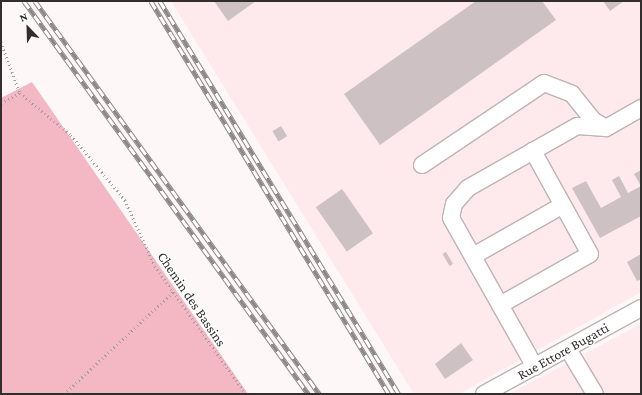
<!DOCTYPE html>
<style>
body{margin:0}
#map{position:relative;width:642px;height:395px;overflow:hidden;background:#fef7f8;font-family:"Crimson Pro",serif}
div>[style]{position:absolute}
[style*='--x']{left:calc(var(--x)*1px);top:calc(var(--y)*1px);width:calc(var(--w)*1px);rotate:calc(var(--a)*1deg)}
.built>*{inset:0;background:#fee9ed}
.green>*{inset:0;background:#f4b8c5}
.building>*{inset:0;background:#cdc1c3;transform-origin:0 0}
.path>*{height:2.5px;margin-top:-1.25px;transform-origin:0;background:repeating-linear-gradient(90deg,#a49e9f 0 1px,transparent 0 4px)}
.roads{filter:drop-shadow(1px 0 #beb3b5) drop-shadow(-1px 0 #beb3b5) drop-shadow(0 1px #beb3b5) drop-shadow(0 -1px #beb3b5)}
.minor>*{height:16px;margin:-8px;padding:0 8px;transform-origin:8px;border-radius:8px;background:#fff}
.rail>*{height:4.5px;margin-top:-2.25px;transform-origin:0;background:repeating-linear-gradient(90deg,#fff 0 9px,#8d8788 0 18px);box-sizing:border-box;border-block:1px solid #8d8788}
span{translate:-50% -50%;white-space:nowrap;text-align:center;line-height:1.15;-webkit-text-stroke:3px #fff;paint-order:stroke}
.street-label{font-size:14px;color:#322e2e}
.frame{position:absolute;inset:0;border:2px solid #322e2e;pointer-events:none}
.north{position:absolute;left:8px;top:8px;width:40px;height:40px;-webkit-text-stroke:3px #fff;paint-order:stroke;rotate:337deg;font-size:11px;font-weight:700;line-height:16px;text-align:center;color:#322e2e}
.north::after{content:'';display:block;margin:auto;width:14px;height:18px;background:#322e2e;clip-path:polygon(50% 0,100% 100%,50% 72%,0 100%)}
</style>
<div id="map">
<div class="built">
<i style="clip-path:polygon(171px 1px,641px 1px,641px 292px,459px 394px,414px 394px)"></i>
<i style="clip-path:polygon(641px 324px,641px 394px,509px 394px)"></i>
</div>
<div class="green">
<i style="clip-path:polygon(32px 82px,248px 394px,1px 394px,1px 98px)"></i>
</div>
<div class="building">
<i style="clip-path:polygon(214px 1px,256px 1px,228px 21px)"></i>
<i style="clip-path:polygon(476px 1px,542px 1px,556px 20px,380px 145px,344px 94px)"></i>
<i style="clip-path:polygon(603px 1px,624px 1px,610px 11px)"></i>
<i style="left:281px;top:126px;width:12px;height:10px;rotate:59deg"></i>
<i style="clip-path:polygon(641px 170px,641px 216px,600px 238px,572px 188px,586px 181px,601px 208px,621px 197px,612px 180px,619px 176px,628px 193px,641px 186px,634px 174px)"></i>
<i style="left:342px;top:189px;width:54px;height:32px;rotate:55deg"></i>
<i style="left:446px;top:252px;width:14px;height:4px;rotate:60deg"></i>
<i style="clip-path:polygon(641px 254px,641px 279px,637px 281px,627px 262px)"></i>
<i style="clip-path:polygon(461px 343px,473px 360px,445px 379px,435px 364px)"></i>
</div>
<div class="path">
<i style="--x:1;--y:42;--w:54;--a:69.6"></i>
<i style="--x:20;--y:93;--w:66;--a:39.5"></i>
<i style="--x:71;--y:135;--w:85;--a:50.3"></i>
<i style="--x:125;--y:200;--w:72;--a:65.6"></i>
<i style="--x:155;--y:266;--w:157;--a:54.6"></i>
<i style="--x:1;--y:103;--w:21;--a:-28"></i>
<i style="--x:64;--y:394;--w:149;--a:-43.1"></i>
</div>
<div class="roads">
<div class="minor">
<i style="--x:422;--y:165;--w:147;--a:-33.9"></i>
<i style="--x:544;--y:83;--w:30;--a:21"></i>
<i style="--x:572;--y:94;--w:35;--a:51"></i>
<i style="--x:594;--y:121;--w:14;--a:30"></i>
<i style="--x:473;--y:256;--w:103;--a:-29.5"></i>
<i style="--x:500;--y:305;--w:103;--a:-29.5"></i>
<i style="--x:590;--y:254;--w:118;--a:-119"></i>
<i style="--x:568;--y:349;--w:52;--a:59"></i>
<i style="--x:535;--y:367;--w:171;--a:-119.4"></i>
<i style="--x:451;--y:218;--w:14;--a:-78"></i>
<i style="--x:454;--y:204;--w:21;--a:-49"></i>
<i style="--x:468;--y:188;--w:125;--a:-29.6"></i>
<i style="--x:577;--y:126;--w:29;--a:4"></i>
<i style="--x:606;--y:128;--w:40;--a:-29.7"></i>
<i style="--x:484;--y:394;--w:179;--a:-28.7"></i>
</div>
</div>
<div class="rail">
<i style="--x:24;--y:1;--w:485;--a:54.1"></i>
<i style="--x:35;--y:1;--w:485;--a:54.1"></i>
<i style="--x:151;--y:1;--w:459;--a:58.8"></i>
<i style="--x:160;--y:1;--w:460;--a:58.7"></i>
</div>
<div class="street-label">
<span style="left:192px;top:299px;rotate:56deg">Chemin des Bassins</span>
<span style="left:563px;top:351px;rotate:-29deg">Rue Ettore Bugatti</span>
</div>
<div class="frame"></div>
<div class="north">N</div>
</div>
